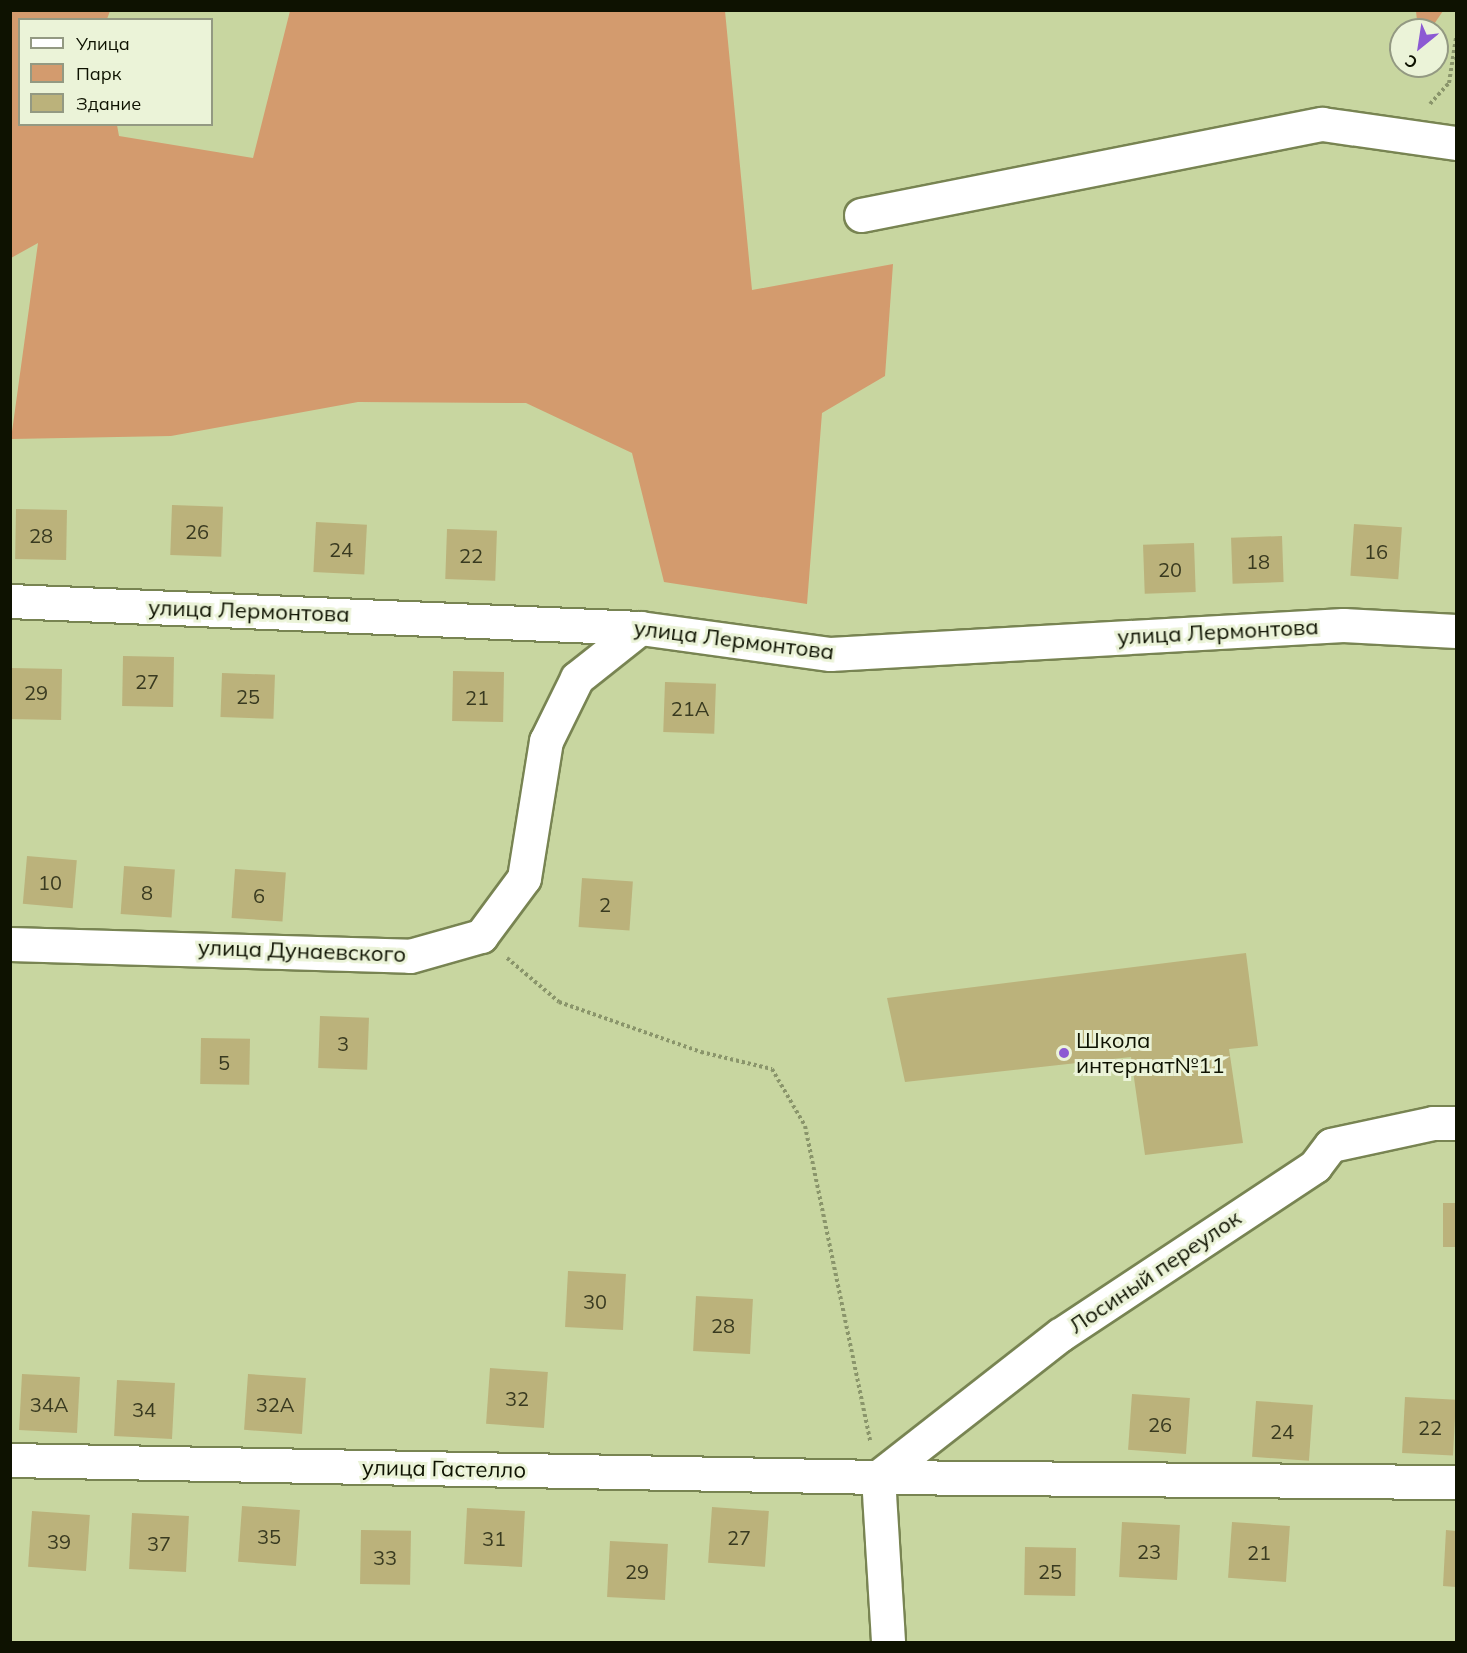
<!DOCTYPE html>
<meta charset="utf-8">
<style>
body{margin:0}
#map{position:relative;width:1467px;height:1653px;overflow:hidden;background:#c8d6a0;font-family:Mulish,sans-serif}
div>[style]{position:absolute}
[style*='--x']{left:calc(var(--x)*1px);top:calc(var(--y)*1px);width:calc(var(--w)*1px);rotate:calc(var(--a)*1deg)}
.green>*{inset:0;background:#d39b6e}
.building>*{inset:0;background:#bbb27b;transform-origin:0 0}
.path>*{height:4px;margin-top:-2px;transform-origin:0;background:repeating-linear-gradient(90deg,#8a956b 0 3px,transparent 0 6px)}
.roads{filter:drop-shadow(2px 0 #788452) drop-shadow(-2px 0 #788452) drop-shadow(0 2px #788452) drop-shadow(0 -2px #788452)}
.minor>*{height:33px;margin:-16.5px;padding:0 16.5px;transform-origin:16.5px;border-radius:16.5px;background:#fff}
.dots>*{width:16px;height:16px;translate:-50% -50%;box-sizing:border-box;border:3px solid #ebf3d8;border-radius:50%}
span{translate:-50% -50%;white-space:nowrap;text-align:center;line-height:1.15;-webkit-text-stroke:6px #ebf3d8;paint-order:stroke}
.number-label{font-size:20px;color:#393a20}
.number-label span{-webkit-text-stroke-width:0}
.street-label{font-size:22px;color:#0e1201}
.poi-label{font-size:22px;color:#0e1201}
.left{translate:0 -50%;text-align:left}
.frame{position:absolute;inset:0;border:12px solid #0e1201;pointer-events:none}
.legend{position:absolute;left:18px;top:18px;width:195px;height:108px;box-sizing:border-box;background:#ebf3d8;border:2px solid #939982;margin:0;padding:8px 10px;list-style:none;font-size:18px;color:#0e1201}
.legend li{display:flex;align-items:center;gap:12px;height:30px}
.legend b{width:30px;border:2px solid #939982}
.north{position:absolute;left:1389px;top:18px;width:60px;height:60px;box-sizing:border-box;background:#ebf3d8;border:2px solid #939982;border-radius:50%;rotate:210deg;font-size:16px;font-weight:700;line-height:24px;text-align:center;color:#0e1201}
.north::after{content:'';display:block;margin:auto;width:21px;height:27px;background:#8c5ad3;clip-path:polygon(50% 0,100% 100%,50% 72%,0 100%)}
</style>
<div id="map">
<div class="green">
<i style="clip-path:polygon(725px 11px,752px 290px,893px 264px,885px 376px,822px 413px,807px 604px,664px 582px,632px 453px,526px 403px,358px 402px,171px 436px,11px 439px,38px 243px,11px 258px,11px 11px,110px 11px,107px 19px,20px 20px,20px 124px,117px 125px,119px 136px,253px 158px,290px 11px)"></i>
<i style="clip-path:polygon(1416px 11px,1416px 10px,1443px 11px,1430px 30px,1418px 30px)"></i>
</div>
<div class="building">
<i style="left:172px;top:505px;width:51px;height:50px;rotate:2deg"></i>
<i style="left:16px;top:509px;width:51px;height:50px;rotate:1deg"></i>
<i style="left:316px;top:522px;width:51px;height:50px;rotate:3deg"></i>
<i style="left:1354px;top:524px;width:48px;height:52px;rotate:4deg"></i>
<i style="left:447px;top:529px;width:50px;height:50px;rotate:2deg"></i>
<i style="left:1282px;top:536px;width:46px;height:51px;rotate:88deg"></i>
<i style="left:1194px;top:543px;width:49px;height:51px;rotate:88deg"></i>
<i style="left:123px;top:656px;width:51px;height:50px;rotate:1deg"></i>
<i style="left:11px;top:668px;width:51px;height:51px;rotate:1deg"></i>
<i style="left:453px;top:671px;width:51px;height:50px;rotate:1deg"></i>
<i style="left:222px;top:673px;width:53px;height:44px;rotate:2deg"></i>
<i style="left:665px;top:682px;width:51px;height:50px;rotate:2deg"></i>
<i style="left:27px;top:856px;width:50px;height:48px;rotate:5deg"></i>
<i style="left:124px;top:866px;width:51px;height:48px;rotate:4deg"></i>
<i style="left:235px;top:869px;width:51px;height:49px;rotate:4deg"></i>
<i style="left:582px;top:878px;width:51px;height:49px;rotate:4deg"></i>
<i style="clip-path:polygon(1246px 953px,1258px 1046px,1229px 1049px,1243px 1143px,1145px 1155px,1131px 1057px,905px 1082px,887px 998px)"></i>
<i style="left:320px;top:1016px;width:49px;height:52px;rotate:2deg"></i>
<i style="left:201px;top:1038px;width:49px;height:46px;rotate:1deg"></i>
<i style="left:1443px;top:1203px;width:13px;height:44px"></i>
<i style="left:568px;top:1271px;width:58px;height:56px;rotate:3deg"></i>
<i style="left:696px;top:1296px;width:57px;height:55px;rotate:3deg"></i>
<i style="left:490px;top:1368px;width:58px;height:56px;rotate:4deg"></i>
<i style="left:22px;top:1374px;width:58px;height:56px;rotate:3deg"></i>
<i style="left:248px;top:1374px;width:58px;height:56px;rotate:4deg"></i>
<i style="left:117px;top:1380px;width:58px;height:56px;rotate:3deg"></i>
<i style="left:1132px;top:1394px;width:58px;height:56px;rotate:4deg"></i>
<i style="left:1405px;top:1397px;width:51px;height:56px;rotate:3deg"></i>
<i style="left:1256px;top:1401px;width:57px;height:56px;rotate:4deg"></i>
<i style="left:242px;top:1506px;width:58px;height:56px;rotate:4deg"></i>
<i style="left:712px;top:1507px;width:57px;height:56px;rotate:4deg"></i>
<i style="left:467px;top:1508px;width:58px;height:56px;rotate:3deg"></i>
<i style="left:32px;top:1511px;width:58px;height:56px;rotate:4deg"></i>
<i style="left:132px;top:1513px;width:57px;height:56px;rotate:3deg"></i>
<i style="left:1122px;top:1522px;width:58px;height:55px;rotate:3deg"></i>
<i style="left:1232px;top:1522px;width:58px;height:56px;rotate:4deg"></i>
<i style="left:361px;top:1530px;width:50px;height:54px;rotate:1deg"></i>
<i style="clip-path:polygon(1446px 1530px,1456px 1531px,1456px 1587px,1443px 1586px)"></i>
<i style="left:610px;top:1541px;width:58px;height:56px;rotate:3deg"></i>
<i style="left:1025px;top:1547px;width:51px;height:48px;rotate:1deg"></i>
</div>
<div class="path">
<i style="--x:1430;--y:104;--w:28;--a:-48"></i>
<i style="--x:1449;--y:83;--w:46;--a:-81.2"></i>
<i style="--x:507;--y:958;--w:68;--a:40.2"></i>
<i style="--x:559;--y:1002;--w:151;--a:19.4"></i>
<i style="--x:701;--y:1052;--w:73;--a:13.5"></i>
<i style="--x:772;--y:1069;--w:66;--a:59.9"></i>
<i style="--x:805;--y:1126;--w:322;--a:78.3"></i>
</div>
<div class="roads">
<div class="minor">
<i style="--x:861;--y:215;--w:470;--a:-11.2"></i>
<i style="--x:1322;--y:124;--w:135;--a:8.1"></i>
<i style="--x:10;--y:601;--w:631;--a:2.45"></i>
<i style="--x:640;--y:628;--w:192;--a:7.8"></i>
<i style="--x:830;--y:654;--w:514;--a:-3.24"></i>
<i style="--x:1343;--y:625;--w:113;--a:3"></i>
<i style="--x:10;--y:944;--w:400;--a:1.7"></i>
<i style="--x:410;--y:956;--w:74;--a:-15.7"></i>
<i style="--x:481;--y:936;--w:72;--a:-53.4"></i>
<i style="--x:524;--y:878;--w:139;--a:-80.9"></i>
<i style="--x:546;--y:741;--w:70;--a:-63.8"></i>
<i style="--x:577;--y:678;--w:80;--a:-38.4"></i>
<i style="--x:10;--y:1460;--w:868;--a:1.12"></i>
<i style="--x:878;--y:1477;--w:578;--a:0.5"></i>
<i style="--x:878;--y:1477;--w:231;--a:-38"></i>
<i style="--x:1060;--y:1335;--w:306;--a:-33.5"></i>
<i style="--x:1315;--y:1166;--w:26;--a:-53"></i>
<i style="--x:1331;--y:1145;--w:104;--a:-12.2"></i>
<i style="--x:1433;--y:1123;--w:23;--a:0"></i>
<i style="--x:878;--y:1477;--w:165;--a:86.5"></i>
</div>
</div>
<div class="dots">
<i style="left:1064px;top:1053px;background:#8c5ad3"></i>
</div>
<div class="number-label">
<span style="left:197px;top:531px">26</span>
<span style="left:41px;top:535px">28</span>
<span style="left:341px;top:549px">24</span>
<span style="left:1376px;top:551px">16</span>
<span style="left:471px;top:555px">22</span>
<span style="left:1258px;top:561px">18</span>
<span style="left:1170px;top:569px">20</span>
<span style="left:147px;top:681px">27</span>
<span style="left:36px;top:692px">29</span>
<span style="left:248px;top:696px">25</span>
<span style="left:477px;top:697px">21</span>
<span style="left:690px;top:708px">21А</span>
<span style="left:50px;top:882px">10</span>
<span style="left:147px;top:892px">8</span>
<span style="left:259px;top:895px">6</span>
<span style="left:605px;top:904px">2</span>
<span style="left:343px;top:1043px">3</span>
<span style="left:224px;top:1062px">5</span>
<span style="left:595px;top:1301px">30</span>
<span style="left:723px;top:1325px">28</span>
<span style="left:517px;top:1398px">32</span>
<span style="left:49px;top:1404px">34А</span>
<span style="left:275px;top:1404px">32А</span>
<span style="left:144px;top:1409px">34</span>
<span style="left:1160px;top:1424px">26</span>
<span style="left:1430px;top:1427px">22</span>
<span style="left:1282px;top:1431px">24</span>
<span style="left:269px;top:1536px">35</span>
<span style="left:739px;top:1537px">27</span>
<span style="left:494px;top:1538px">31</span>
<span style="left:59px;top:1541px">39</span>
<span style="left:159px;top:1543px">37</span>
<span style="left:1149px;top:1551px">23</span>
<span style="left:1259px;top:1552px">21</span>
<span style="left:385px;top:1557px">33</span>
<span style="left:637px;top:1571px">29</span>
<span style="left:1050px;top:1571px">25</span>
</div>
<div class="street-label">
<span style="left:249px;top:611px;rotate:2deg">улица Лермонтова</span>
<span style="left:1218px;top:632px;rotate:-3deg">улица Лермонтова</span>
<span style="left:734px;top:640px;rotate:7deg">улица Лермонтова</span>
<span style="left:302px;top:951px;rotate:2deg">улица Дунаевского</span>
<span style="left:1155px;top:1272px;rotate:-34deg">Лосиный переулок</span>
<span style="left:444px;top:1469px;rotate:1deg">улица Гастелло</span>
</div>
<div class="poi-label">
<span class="left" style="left:1076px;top:1053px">Школа<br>интернат№11</span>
</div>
<div class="frame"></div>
<ul class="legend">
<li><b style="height:8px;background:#fff"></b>Улица</li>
<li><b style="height:16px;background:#d39b6e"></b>Парк</li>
<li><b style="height:16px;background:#bbb27b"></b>Здание</li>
</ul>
<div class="north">С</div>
</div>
